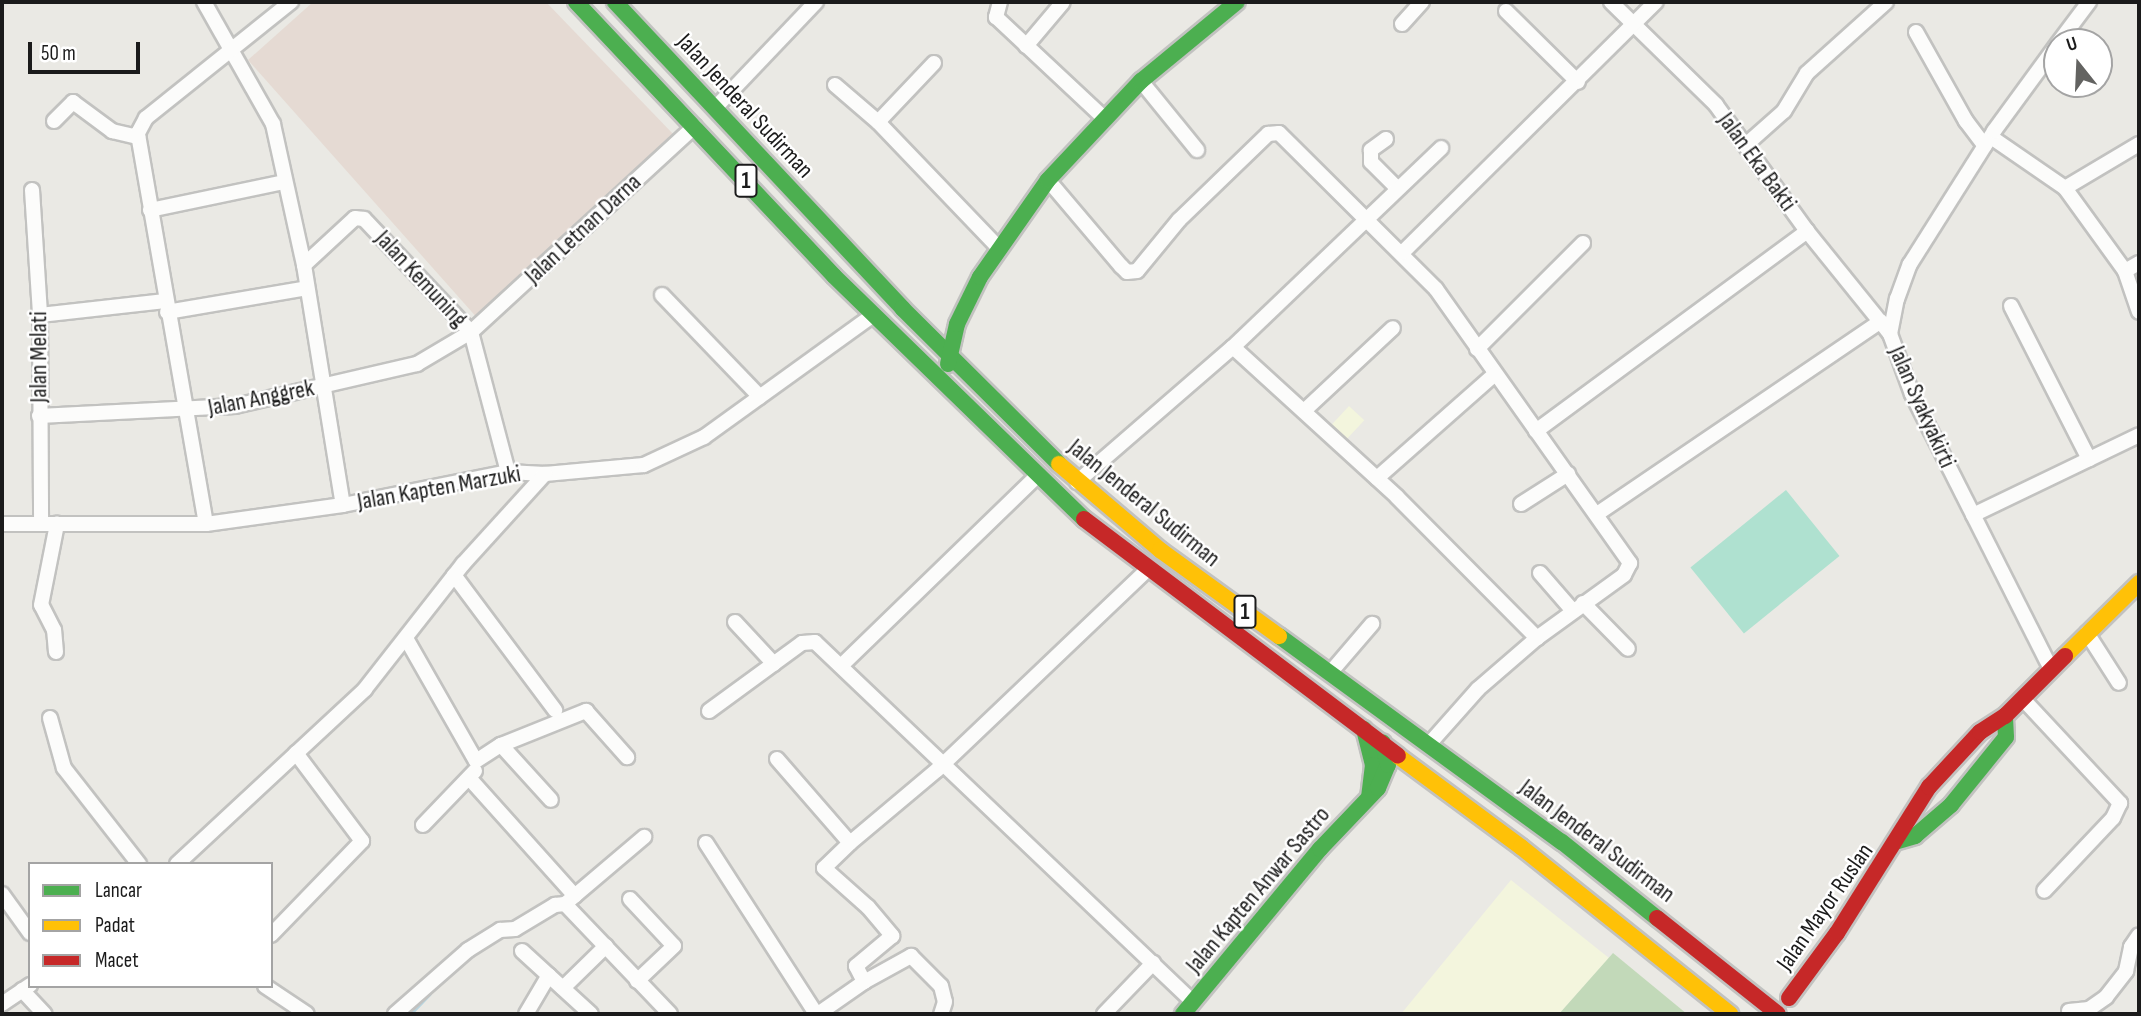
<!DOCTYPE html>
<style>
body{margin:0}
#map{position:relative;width:2141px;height:1016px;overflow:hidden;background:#eae9e4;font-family:"Sofia Sans Condensed",sans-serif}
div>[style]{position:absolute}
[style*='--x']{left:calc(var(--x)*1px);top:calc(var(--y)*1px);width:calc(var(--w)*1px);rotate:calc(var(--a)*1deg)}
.education>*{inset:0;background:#f3f5dd;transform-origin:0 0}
.military>*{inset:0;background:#e5dad3}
.forest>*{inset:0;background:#c2d9b9}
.pitch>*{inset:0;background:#afe1d0;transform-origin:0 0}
.stream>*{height:4.5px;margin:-2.25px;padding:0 2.25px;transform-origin:2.25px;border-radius:2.25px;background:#b7d3dd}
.roads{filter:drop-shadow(2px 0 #c2c2c0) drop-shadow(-2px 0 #c2c2c0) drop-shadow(0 2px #c2c2c0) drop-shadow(0 -2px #c2c2c0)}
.street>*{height:14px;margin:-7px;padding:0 7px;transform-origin:7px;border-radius:7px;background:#fcfcfb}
.fast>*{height:16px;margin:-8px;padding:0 8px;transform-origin:8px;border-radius:8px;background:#4caf50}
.slow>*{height:16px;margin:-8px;padding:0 8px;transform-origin:8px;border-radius:8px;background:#ffc107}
.jam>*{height:16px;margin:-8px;padding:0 8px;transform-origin:8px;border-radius:8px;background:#c62828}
span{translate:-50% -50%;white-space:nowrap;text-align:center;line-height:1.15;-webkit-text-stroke:5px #fff;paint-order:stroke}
.shield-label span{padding:2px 5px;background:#fff;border:2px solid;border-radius:5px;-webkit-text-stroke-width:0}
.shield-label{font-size:23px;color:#1b1b1b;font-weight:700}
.street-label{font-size:24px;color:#1b1b1b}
.frame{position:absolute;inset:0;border:4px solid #1b1b1b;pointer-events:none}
.legend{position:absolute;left:28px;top:862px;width:245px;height:126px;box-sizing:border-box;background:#fff;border:2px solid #a4a4a4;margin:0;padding:9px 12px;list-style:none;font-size:21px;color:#1b1b1b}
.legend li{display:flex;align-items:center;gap:14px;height:35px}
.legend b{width:35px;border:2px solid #a4a4a4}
.north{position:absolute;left:2043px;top:28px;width:70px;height:70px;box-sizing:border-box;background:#fff;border:2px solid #a4a4a4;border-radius:50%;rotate:342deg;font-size:19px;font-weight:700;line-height:28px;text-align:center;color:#1b1b1b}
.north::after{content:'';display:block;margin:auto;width:24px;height:32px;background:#636361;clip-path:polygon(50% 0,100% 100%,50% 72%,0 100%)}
.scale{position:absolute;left:28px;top:42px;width:112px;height:32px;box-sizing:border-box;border:4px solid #1b1b1b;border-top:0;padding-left:9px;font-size:21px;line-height:24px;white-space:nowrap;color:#1b1b1b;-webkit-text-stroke:5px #fff;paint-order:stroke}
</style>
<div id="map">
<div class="education">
<i style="left:1349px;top:406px;width:21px;height:26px;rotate:43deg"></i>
<i style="clip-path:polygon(1511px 880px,1609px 958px,1559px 1014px,1401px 1014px)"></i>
</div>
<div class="military">
<i style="clip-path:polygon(313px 2px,546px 2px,675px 136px,479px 320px,248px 60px)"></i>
</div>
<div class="forest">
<i style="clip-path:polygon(1613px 953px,1687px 1014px,1559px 1014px)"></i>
</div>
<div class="pitch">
<i style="left:1786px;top:490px;width:85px;height:123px;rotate:51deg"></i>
</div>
<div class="stream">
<i style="--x:409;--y:1014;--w:28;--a:-46"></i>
</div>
<div class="roads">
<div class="street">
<i style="--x:204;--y:2;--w:140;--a:60.5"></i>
<i style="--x:273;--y:124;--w:144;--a:77.6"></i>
<i style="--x:304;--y:265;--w:243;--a:80.8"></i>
<i style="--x:1000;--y:2;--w:16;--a:105"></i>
<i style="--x:996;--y:17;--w:148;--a:43.1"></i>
<i style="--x:1611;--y:2;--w:147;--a:44.4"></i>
<i style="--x:1716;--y:105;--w:155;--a:54.2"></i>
<i style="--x:1807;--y:231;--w:132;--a:51.1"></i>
<i style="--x:1506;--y:11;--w:101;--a:44.6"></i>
<i style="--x:1402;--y:24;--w:30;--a:-48"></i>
<i style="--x:1916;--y:32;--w:102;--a:60.7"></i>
<i style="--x:1966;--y:121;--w:31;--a:53"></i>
<i style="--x:2059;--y:42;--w:50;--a:-53.1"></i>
<i style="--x:1026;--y:46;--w:57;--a:-49.9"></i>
<i style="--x:934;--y:63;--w:81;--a:133.5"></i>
<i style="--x:878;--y:122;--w:175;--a:46.2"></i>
<i style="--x:1141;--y:81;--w:89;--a:50.9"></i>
<i style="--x:835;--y:85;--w:57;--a:40.7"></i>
<i style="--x:716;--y:107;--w:145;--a:-46.4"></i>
<i style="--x:54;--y:121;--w:27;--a:-45"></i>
<i style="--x:73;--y:102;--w:49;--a:36.6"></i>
<i style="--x:112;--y:131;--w:27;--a:13"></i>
<i style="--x:1991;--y:137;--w:90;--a:34.6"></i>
<i style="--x:2065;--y:188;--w:102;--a:54.1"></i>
<i style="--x:2125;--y:271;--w:16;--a:-30"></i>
<i style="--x:1386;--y:139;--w:19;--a:144"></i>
<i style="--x:1371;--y:150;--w:12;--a:90"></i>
<i style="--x:1371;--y:162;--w:38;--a:45"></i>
<i style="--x:1748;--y:143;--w:48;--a:-41.6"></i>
<i style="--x:1784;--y:111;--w:44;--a:-58.8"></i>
<i style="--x:1807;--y:73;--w:106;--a:-41.9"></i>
<i style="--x:1048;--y:180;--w:113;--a:49.7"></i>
<i style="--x:1121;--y:266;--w:8;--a:45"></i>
<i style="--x:1127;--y:272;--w:10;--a:-6"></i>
<i style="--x:1137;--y:271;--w:66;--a:-50.5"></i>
<i style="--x:1179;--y:220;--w:124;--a:-44"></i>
<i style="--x:1268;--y:134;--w:11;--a:-5"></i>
<i style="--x:1279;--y:133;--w:221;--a:44.8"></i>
<i style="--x:1436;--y:289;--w:336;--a:54.7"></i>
<i style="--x:1630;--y:563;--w:13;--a:117"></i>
<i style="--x:1624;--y:575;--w:107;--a:144.1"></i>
<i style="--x:1537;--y:638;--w:78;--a:139.2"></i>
<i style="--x:1478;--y:689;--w:72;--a:131.6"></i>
<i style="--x:2065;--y:188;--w:86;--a:-30.7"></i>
<i style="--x:32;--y:190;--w:125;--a:86.3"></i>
<i style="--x:40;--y:315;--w:209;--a:89.7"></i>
<i style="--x:150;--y:210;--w:137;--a:-11.8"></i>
<i style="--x:1402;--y:253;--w:357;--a:-44.7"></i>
<i style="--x:304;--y:265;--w:69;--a:-42.7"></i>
<i style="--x:355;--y:218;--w:9;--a:6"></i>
<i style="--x:364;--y:219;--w:156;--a:46.6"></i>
<i style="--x:471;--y:332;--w:145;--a:75.2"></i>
<i style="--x:2125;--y:271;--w:43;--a:71.1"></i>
<i style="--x:662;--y:295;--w:141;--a:46.1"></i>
<i style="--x:2011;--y:306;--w:172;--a:63"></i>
<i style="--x:167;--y:312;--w:142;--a:-9.7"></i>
<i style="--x:40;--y:315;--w:126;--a:-6.4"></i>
<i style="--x:1233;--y:347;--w:222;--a:42.4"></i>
<i style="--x:1397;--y:497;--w:199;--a:45.2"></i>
<i style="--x:1477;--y:349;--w:150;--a:-45"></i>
<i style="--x:1305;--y:410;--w:120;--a:-43"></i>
<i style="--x:39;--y:416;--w:196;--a:-2.9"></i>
<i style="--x:235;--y:406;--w:187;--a:-13"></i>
<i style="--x:417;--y:364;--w:63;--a:-30.7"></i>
<i style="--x:471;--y:332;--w:304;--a:-42.6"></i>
<i style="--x:1536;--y:431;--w:337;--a:-36.4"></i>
<i style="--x:1377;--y:478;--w:157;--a:-41.4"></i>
<i style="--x:1077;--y:482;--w:206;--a:-40.9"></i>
<i style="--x:1233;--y:347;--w:288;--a:-43.7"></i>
<i style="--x:1521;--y:504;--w:56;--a:-32.6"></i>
<i style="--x:1597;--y:514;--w:343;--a:-34.2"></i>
<i style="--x:1973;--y:515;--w:184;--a:-25.7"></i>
<i style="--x:2;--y:524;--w:204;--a:0"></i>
<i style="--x:206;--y:524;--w:138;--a:-7.9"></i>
<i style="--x:343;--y:505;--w:168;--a:-11.3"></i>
<i style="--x:508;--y:472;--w:37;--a:3"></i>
<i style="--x:545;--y:474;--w:99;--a:-5.2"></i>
<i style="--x:644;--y:465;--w:66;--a:-25"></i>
<i style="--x:704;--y:437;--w:208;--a:-35.8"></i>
<i style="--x:206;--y:524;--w:397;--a:-99.9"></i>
<i style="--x:138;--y:133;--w:17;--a:-62"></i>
<i style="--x:146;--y:118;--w:186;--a:-38.7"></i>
<i style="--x:1540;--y:573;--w:50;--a:49"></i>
<i style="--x:454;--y:575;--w:169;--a:53.2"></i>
<i style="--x:1583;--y:603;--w:64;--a:45.6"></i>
<i style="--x:735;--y:622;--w:57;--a:47.1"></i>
<i style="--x:2087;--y:633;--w:59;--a:57.4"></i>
<i style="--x:407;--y:640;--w:139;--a:60.3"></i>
<i style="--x:476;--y:761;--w:30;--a:-33"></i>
<i style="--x:501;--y:745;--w:92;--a:-21.8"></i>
<i style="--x:586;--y:711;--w:62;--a:48.3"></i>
<i style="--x:56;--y:652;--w:22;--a:-95"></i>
<i style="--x:54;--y:630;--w:28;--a:-117"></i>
<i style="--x:41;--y:605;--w:83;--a:-78.8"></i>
<i style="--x:843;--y:664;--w:270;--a:-44.1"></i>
<i style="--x:2050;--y:667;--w:306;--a:-116.8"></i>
<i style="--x:1912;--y:394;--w:64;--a:-110.1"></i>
<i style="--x:1890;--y:334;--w:36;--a:-79"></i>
<i style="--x:1897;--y:299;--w:37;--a:-70"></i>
<i style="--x:1910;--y:264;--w:157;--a:-57.7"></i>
<i style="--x:1994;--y:131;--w:107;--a:-53.8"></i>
<i style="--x:1330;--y:673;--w:65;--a:-49.4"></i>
<i style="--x:2022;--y:698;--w:144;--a:47"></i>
<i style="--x:2120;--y:803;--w:17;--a:115"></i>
<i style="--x:2113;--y:818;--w:100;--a:133.4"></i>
<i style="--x:709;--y:711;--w:115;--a:-36.2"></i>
<i style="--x:802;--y:643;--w:13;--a:-4"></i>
<i style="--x:815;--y:642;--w:522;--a:43.6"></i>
<i style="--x:50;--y:718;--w:52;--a:74.4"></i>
<i style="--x:64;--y:768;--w:122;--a:52"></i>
<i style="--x:501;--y:745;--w:74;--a:47.7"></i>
<i style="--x:777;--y:759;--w:111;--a:49"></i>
<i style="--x:850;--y:843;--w:114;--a:-40"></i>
<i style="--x:937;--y:770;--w:290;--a:-43.6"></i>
<i style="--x:470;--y:779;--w:157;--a:48.1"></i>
<i style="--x:423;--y:825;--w:75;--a:-46.1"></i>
<i style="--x:706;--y:843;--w:203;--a:57.2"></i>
<i style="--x:850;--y:843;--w:36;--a:136"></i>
<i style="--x:824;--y:868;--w:59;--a:41.6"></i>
<i style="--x:868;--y:907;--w:38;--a:50"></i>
<i style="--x:892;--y:936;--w:47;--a:140.2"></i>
<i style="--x:856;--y:966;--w:18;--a:63"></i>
<i style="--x:177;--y:864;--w:257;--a:-42.9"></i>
<i style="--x:365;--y:689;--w:159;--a:-51.9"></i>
<i style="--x:463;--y:564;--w:122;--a:-47.7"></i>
<i style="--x:2;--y:894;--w:48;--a:54.3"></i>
<i style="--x:630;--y:899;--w:64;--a:46.9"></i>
<i style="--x:674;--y:946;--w:51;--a:136.6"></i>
<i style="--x:565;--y:904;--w:152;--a:46.3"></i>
<i style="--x:271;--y:935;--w:131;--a:-45.9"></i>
<i style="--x:362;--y:841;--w:110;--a:-126.9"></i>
<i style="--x:522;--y:951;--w:93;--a:42.4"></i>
<i style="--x:265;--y:986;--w:50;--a:33.7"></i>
<i style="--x:563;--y:988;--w:60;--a:-44.3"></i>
<i style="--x:22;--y:990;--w:33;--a:47"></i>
<i style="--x:2;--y:1004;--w:34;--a:-34"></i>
<i style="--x:2069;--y:1011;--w:20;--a:-6"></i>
<i style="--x:2089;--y:1009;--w:21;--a:-35"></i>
<i style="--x:2106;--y:997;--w:33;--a:-52"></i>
<i style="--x:2126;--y:971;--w:25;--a:-78"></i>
<i style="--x:2131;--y:947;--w:14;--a:-56"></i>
<i style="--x:395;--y:1014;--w:97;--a:-41.2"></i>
<i style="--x:468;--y:950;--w:38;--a:-32"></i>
<i style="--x:500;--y:930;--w:15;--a:-4"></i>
<i style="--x:515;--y:929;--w:47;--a:-31"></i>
<i style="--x:555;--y:905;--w:10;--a:-6"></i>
<i style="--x:565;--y:904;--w:104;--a:-40.3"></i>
<i style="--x:526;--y:1014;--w:45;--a:-59.5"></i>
<i style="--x:818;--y:1014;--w:56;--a:-34.8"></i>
<i style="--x:864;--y:982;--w:54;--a:-29"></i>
<i style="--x:911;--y:956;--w:42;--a:45"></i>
<i style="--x:941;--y:986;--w:16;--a:76"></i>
<i style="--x:945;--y:1002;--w:13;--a:108"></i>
<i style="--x:1104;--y:1014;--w:71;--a:-46.1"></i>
</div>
<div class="fast">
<i style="--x:576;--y:2;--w:376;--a:46.7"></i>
<i style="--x:834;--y:276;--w:349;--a:44.2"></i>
<i style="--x:615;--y:2;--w:420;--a:46.8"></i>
<i style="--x:902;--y:308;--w:221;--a:44.8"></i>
<i style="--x:948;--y:364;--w:41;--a:-77.3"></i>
<i style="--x:957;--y:324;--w:52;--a:-63.9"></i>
<i style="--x:980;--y:277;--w:118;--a:-55"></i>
<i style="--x:1048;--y:180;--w:136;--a:-46.8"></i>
<i style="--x:1141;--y:81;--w:124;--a:-39.5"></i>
<i style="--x:1279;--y:636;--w:350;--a:36.1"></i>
<i style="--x:1562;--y:842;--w:122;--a:38.7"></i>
<i style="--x:1364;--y:729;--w:37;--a:76"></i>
<i style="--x:1373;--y:765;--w:31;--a:97"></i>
<i style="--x:1898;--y:841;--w:18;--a:-16"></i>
<i style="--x:1915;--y:836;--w:48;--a:-40.7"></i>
<i style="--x:1951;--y:805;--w:87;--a:-51"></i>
<i style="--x:2006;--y:737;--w:21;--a:-93"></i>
<i style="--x:1183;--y:1014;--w:214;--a:-50.3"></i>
<i style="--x:1320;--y:849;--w:84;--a:-46.4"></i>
<i style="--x:1378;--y:788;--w:25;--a:-67"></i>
<i style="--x:1388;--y:765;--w:23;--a:-103"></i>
</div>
<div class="slow">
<i style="--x:1059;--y:464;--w:133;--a:40.4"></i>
<i style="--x:1160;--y:550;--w:147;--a:35.9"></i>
<i style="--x:2065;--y:656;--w:104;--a:-44.6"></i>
<i style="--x:1398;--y:756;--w:153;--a:36.5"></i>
<i style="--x:1521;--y:847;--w:268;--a:38.6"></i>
</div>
<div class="jam">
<i style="--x:1084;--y:519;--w:393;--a:37"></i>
<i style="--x:1657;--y:918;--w:154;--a:38.4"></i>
<i style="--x:1789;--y:998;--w:81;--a:-53.6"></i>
<i style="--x:1837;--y:933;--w:173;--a:-57.8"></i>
<i style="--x:1929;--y:787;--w:75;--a:-47.2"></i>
<i style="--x:1980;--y:732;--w:30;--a:-33"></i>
<i style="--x:2005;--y:716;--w:85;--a:-45"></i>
</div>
</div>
<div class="shield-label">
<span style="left:746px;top:181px">1</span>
<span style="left:1245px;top:612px">1</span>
</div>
<div class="street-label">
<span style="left:745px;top:106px;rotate:47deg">Jalan Jenderal Sudirman</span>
<span style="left:1757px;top:162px;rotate:54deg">Jalan Eka Bakti</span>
<span style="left:583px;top:229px;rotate:-43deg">Jalan Letnan Darna</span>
<span style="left:421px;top:279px;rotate:47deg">Jalan Kemuning</span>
<span style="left:39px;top:357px;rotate:-90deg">Jalan Melati</span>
<span style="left:261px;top:398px;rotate:-11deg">Jalan Anggrek</span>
<span style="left:1922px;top:407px;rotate:66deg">Jalan Syakyakirti</span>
<span style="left:439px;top:488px;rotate:-10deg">Jalan Kapten Marzuki</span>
<span style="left:1144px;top:503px;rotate:39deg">Jalan Jenderal Sudirman</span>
<span style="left:1597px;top:841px;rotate:37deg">Jalan Jenderal Sudirman</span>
<span style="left:1258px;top:890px;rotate:-50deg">Jalan Kapten Anwar Sastro</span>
<span style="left:1825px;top:907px;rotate:-55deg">Jalan Mayor Ruslan</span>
</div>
<div class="frame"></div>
<ul class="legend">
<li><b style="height:9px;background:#4caf50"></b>Lancar</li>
<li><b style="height:9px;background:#ffc107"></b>Padat</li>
<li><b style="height:9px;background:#c62828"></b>Macet</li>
</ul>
<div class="north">U</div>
<div class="scale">50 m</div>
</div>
